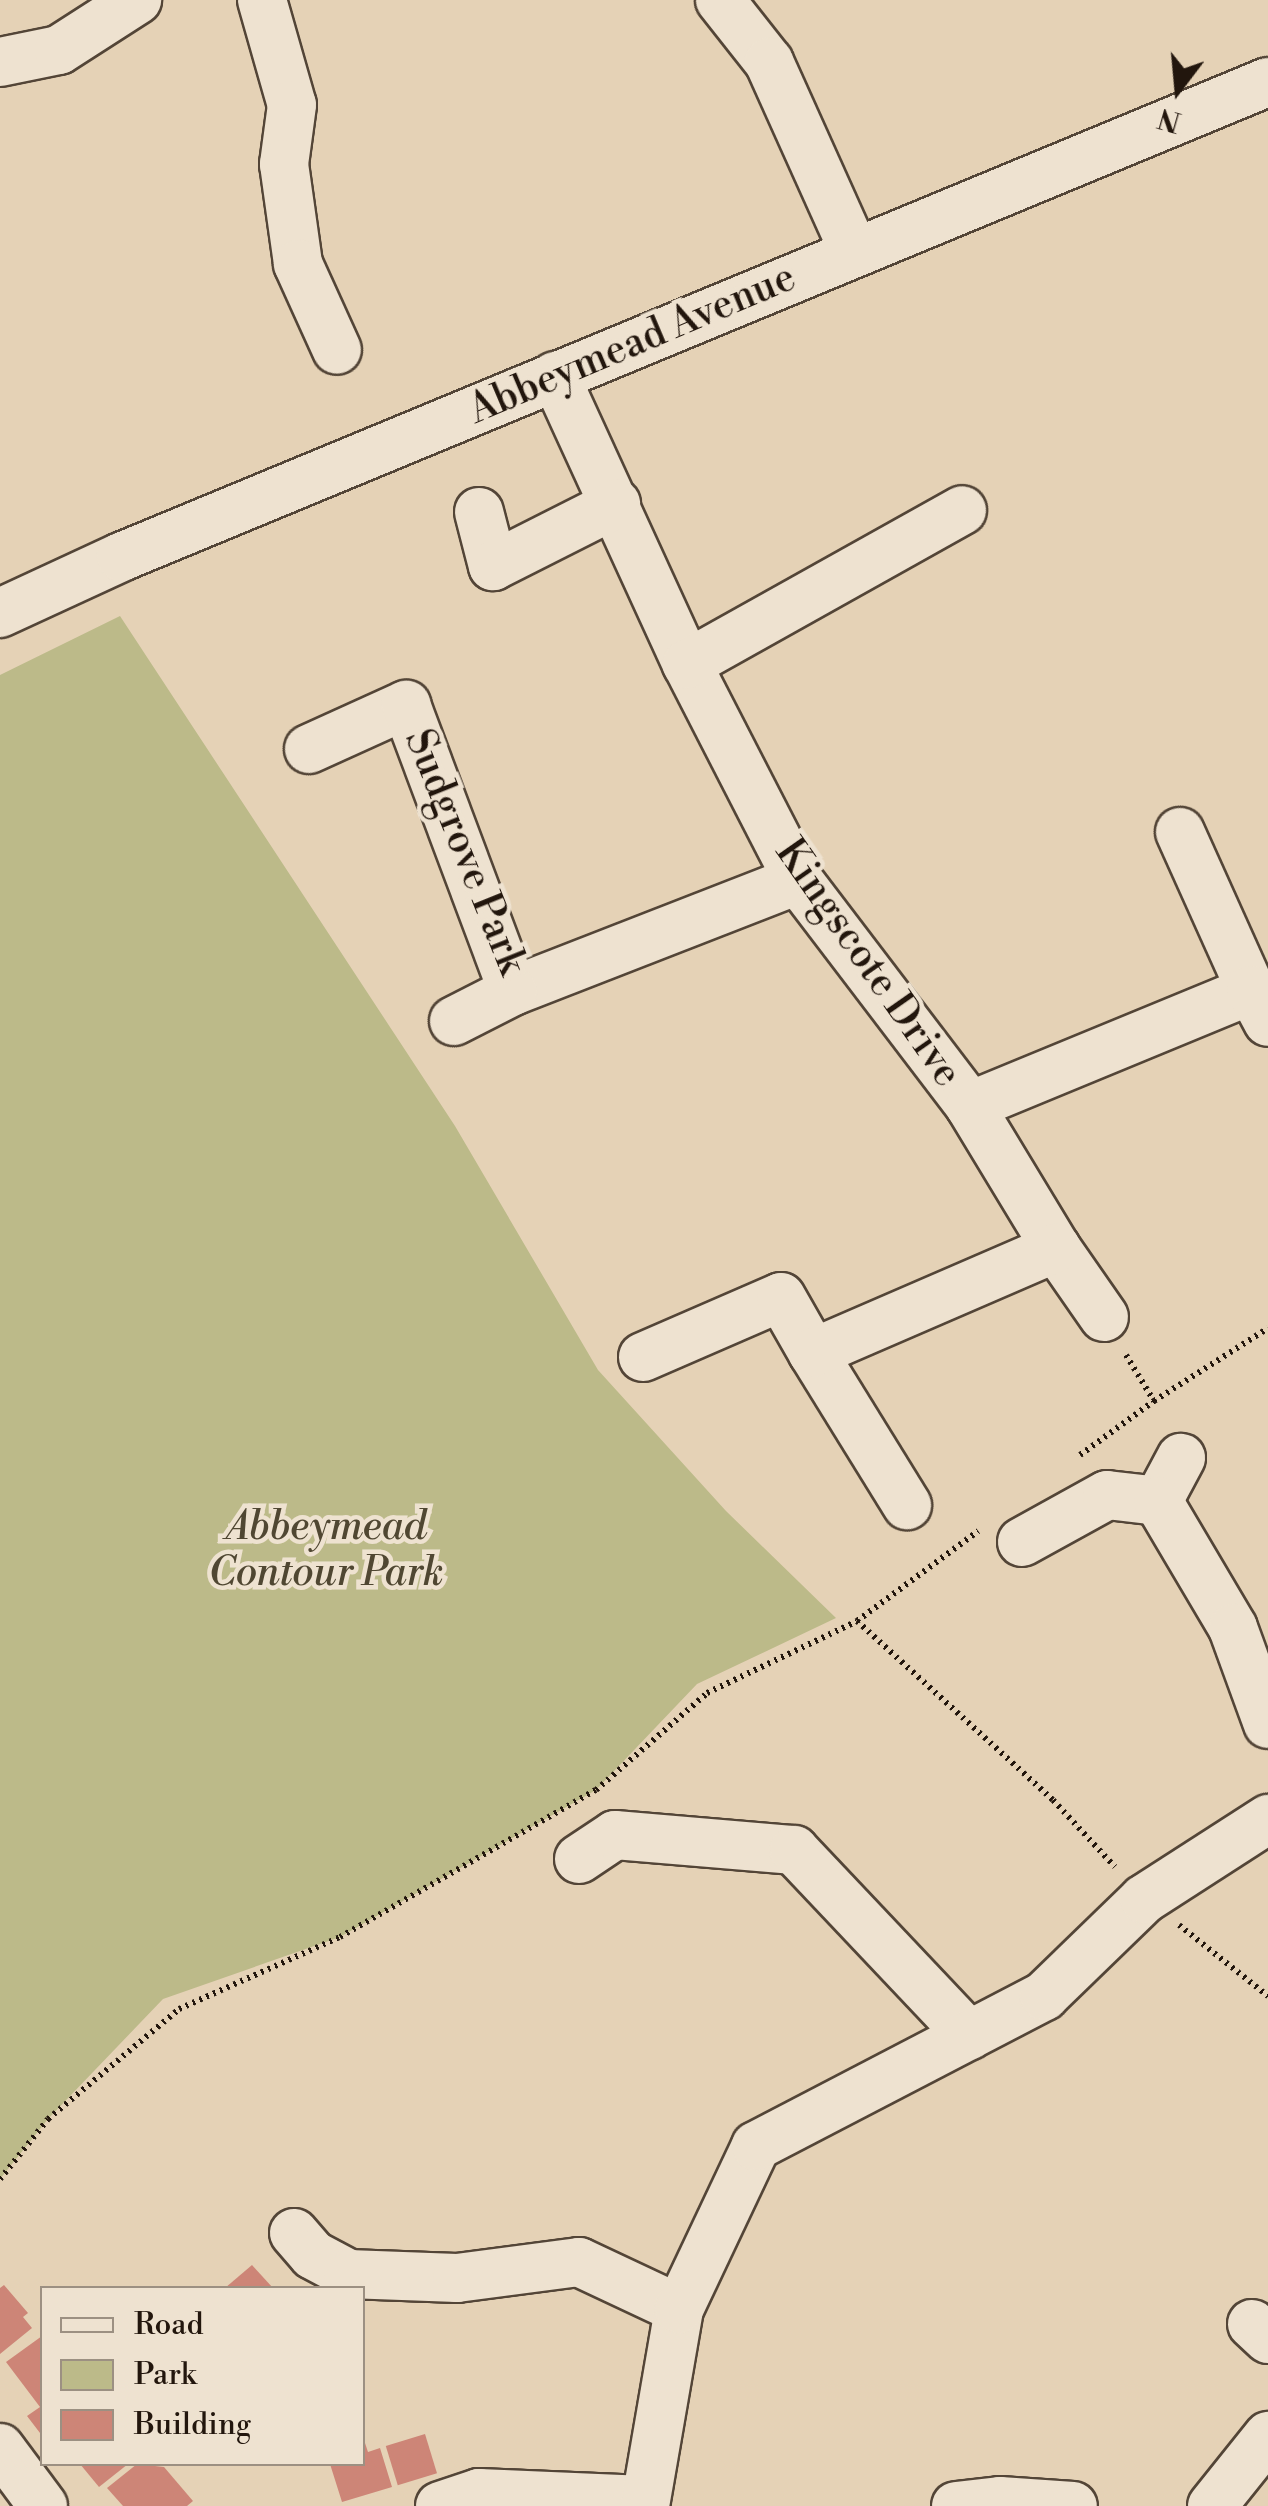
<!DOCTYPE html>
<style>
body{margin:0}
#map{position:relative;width:1268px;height:2506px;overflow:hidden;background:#e5d2b6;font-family:"Libre Bodoni",serif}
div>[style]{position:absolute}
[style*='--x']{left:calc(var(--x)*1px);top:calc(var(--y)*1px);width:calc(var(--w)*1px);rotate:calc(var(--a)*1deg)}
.green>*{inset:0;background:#bcba89}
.building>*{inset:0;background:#cd8577;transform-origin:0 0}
.path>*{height:6px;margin-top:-3px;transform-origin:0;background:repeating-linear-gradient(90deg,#22160d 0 2.5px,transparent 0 7.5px)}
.roads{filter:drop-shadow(2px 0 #534537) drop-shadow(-2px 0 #534537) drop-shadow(0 2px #534537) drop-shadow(0 -2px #534537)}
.minor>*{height:48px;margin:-24px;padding:0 24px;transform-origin:24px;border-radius:24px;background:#eee2d0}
span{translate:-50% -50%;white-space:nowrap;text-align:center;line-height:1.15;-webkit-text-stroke:9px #eee2d0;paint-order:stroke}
.street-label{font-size:40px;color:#22160d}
.park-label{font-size:40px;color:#504732;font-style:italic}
.legend{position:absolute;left:40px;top:2286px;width:325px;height:180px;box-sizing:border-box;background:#eee2d0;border:2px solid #9c9082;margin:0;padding:12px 18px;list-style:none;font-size:30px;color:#22160d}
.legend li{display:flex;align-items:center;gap:20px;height:50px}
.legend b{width:50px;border:2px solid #9c9082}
.north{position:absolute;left:1128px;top:40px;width:100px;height:100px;-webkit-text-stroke:8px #eee2d0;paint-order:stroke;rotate:196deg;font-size:28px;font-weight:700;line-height:40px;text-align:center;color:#22160d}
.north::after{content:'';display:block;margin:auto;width:35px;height:45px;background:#22160d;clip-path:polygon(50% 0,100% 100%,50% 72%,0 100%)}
</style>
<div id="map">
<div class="green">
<i style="clip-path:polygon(120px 616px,455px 1126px,598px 1370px,726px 1511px,836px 1618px,697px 1684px,596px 1790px,340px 1937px,163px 1999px,48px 2119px,0 2179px,0 675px)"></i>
</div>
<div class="building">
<i style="clip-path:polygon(252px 2265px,273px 2288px,225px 2288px)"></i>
<i style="clip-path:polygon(4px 2285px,28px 2313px,23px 2317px,32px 2328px,0 2354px,0 2288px)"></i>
<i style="clip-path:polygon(42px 2336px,42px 2431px,40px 2433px,27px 2416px,40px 2407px,6px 2362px)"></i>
<i style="left:425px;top:2434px;width:41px;height:41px;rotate:73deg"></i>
<i style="clip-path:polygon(363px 2437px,368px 2452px,380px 2448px,392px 2487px,342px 2502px,330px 2464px,362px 2464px)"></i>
<i style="clip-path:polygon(80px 2464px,128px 2464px,99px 2487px)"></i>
<i style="clip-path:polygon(137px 2464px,164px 2467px,193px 2501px,187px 2506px,123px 2506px,107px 2488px)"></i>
</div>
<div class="path">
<i style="--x:1126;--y:1355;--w:54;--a:58.7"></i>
<i style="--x:1080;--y:1455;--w:92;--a:-36.1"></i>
<i style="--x:1154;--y:1401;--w:135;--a:-32.6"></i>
<i style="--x:857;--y:1621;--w:265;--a:42.4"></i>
<i style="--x:1053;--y:1800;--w:91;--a:47.2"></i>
<i style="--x:1179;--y:1925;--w:114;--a:38.6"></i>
<i style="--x:0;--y:2179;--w:77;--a:-51.3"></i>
<i style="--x:48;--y:2119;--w:171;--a:-40"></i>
<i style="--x:179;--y:2009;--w:176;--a:-24.1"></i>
<i style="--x:340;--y:1937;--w:295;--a:-29.9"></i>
<i style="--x:596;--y:1790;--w:147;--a:-41.1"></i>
<i style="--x:707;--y:1693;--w:166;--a:-25.6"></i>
<i style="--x:857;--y:1621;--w:151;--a:-36.6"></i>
</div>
<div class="roads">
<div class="minor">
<i style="--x:262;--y:0;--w:109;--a:74.1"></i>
<i style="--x:292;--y:105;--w:60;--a:97.7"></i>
<i style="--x:284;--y:164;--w:101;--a:82"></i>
<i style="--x:298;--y:264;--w:94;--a:65.6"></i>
<i style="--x:720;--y:0;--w:79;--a:51.7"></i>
<i style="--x:769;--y:62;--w:207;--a:65.8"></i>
<i style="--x:0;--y:62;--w:60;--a:-11.5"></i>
<i style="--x:59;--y:50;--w:93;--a:-32.7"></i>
<i style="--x:555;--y:376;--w:317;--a:65.4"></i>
<i style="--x:687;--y:664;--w:243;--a:62.8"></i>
<i style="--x:798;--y:880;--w:284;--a:52.7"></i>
<i style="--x:970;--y:1106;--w:166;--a:58.8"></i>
<i style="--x:1056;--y:1248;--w:84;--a:55.2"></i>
<i style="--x:479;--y:512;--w:56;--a:75.5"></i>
<i style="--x:493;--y:566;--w:138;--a:-26.8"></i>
<i style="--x:0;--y:613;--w:133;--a:-24.8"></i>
<i style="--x:121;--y:557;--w:1241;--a:-22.5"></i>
<i style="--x:687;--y:664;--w:315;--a:-29.2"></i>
<i style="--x:309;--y:749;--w:107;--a:-24.4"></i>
<i style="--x:406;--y:705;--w:305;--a:69.5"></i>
<i style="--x:513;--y:991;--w:306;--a:-21.3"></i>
<i style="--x:1180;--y:832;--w:173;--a:65.8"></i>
<i style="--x:454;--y:1021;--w:66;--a:-27"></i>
<i style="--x:970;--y:1106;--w:304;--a:-22.4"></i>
<i style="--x:1251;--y:990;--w:36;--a:62"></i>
<i style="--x:813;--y:1353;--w:179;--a:58.3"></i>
<i style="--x:643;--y:1357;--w:150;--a:-23.5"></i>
<i style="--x:781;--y:1297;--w:64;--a:60.3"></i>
<i style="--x:813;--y:1353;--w:265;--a:-23.4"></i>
<i style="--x:1158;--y:1501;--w:49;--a:-61.9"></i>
<i style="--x:1022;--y:1542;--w:97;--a:-28.9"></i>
<i style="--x:1107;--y:1495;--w:51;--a:6.7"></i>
<i style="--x:1158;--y:1501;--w:147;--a:59.4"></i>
<i style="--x:1233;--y:1628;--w:102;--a:70"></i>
<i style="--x:579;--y:1859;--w:43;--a:-33.7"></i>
<i style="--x:615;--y:1835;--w:180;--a:4.8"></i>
<i style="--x:794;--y:1850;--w:255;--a:46.6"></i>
<i style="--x:294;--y:2233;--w:29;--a:49"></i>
<i style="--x:313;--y:2255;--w:40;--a:28"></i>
<i style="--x:348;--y:2274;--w:109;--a:2.1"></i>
<i style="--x:457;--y:2278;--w:123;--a:-7.5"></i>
<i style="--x:579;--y:2262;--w:110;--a:25.2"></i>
<i style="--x:1252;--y:2324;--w:22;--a:43"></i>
<i style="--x:0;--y:2448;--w:72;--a:53.4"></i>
<i style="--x:440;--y:2506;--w:41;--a:-18.4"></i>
<i style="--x:479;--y:2493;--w:166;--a:2.4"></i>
<i style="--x:645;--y:2506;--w:200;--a:-80.2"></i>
<i style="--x:679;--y:2309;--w:180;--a:-64.7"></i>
<i style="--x:756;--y:2146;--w:325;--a:-27.5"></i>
<i style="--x:1044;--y:1996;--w:139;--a:-44.1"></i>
<i style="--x:1144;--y:1899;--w:148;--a:-32.8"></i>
<i style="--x:956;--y:2506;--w:44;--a:-6.5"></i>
<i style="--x:1000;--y:2501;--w:73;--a:3.9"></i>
<i style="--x:1212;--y:2506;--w:90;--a:-51.3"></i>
</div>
</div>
<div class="street-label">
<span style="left:632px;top:344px;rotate:-23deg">Abbeymead Avenue</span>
<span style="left:465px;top:852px;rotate:68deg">Sudgrove Park</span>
<span style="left:868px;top:963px;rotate:55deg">Kingscote Drive</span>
</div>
<div class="park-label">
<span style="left:326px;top:1550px">Abbeymead<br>Contour Park</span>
</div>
<ul class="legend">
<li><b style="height:12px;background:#eee2d0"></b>Road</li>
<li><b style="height:28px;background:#bcba89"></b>Park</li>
<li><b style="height:28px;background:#cd8577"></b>Building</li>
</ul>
<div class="north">N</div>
</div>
